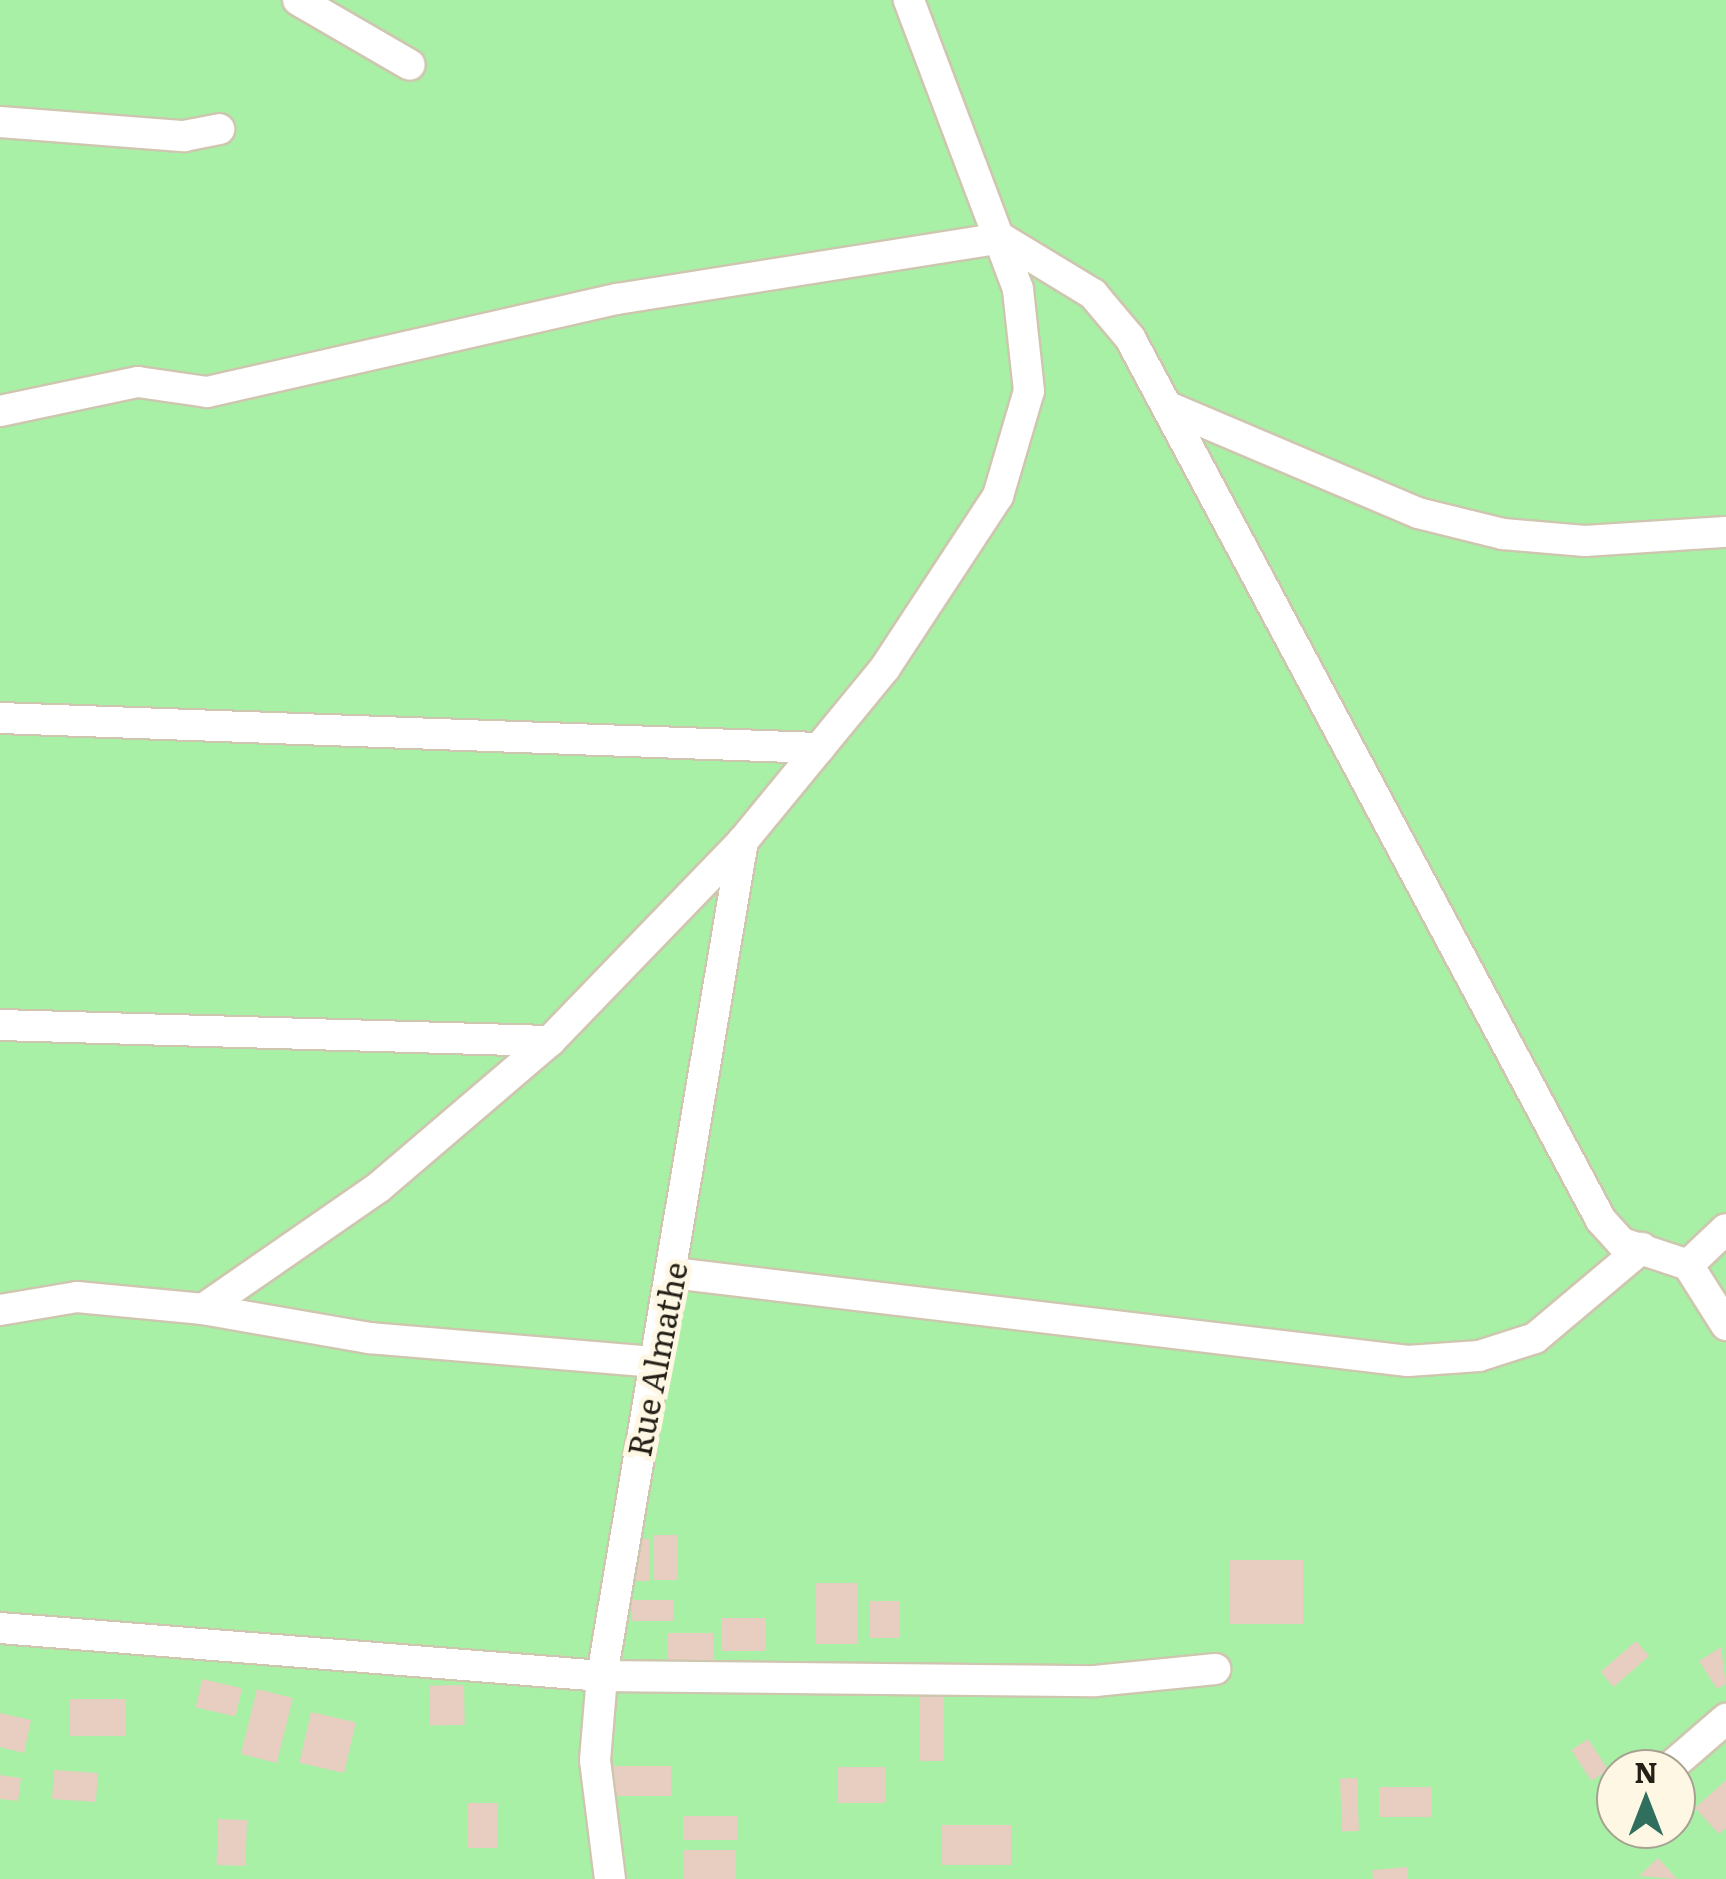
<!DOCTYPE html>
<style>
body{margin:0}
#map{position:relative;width:1726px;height:1879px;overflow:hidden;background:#fef7e4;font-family:Literata,serif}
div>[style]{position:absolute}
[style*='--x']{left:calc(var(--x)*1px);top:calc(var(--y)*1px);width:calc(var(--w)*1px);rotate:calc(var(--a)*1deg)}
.green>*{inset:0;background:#a7f0a6}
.building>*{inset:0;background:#e7cec1;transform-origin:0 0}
.roads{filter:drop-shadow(2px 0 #cec6af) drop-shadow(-2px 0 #cec6af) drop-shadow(0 2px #cec6af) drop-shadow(0 -2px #cec6af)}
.minor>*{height:30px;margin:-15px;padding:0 15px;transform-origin:15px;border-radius:15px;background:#fff}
span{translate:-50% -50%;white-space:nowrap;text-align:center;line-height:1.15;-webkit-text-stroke:10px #fef7e4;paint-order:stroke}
.street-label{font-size:32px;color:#242018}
.north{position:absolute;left:1596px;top:1749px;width:100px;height:100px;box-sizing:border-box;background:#fef7e4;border:2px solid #a7a192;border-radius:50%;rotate:0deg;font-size:28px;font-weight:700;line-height:40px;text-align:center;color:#242018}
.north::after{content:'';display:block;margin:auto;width:35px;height:45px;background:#306f5d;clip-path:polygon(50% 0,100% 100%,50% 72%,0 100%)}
</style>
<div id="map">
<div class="green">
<i style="clip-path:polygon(evenodd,0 0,1726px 0,1726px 1879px,0 1879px,0 0,1616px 1769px,1676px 1769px,1676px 1829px,1616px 1829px,1616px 1769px)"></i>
</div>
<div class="building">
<i style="left:653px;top:1535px;width:25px;height:45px"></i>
<i style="left:631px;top:1539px;width:18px;height:42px"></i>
<i style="left:1230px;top:1560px;width:73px;height:64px"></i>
<i style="left:816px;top:1583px;width:42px;height:61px"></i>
<i style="left:632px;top:1600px;width:41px;height:21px"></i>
<i style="left:870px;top:1601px;width:30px;height:37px"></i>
<i style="left:721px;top:1618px;width:45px;height:33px"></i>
<i style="left:668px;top:1633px;width:45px;height:31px"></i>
<i style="left:1636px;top:1641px;width:20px;height:47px;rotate:49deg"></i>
<i style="clip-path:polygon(1721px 1647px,1726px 1684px,1717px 1689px,1699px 1661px)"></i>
<i style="left:202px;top:1679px;width:41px;height:29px;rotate:13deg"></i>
<i style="left:464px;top:1685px;width:40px;height:35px;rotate:89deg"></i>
<i style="left:257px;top:1689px;width:37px;height:67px;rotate:14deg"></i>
<i style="left:920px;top:1696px;width:24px;height:65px"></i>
<i style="left:70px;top:1699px;width:55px;height:37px"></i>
<i style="left:311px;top:1712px;width:46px;height:52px;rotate:13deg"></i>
<i style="clip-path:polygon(0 1713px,31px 1720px,24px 1753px,0 1747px)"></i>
<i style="left:1588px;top:1739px;width:37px;height:20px;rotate:57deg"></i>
<i style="left:608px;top:1766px;width:63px;height:30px"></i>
<i style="left:837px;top:1767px;width:48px;height:36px"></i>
<i style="left:54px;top:1770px;width:44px;height:29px;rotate:4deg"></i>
<i style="clip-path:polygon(0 1775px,21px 1778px,18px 1801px,0 1799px)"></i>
<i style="left:1357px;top:1778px;width:53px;height:17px;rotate:88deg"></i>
<i style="clip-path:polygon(1726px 1780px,1726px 1828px,1719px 1834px,1695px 1808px)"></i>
<i style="left:1432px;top:1787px;width:30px;height:53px;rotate:90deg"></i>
<i style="left:468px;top:1803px;width:30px;height:45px"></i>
<i style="left:683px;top:1816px;width:55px;height:24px"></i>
<i style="left:218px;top:1819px;width:29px;height:46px;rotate:2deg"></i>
<i style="left:942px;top:1825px;width:69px;height:40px"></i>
<i style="left:684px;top:1850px;width:52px;height:29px"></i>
<i style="clip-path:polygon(1658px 1858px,1677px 1879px,1639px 1876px)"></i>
<i style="left:1407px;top:1867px;width:12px;height:35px;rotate:85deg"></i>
</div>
<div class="roads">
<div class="minor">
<i style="--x:298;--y:0;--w:129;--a:30.1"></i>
<i style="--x:0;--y:122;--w:185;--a:4.4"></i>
<i style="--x:184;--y:136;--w:36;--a:-11"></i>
<i style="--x:1173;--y:409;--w:266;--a:23"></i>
<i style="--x:1418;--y:513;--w:88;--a:13.9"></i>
<i style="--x:1503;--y:534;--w:82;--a:4.9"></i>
<i style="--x:1585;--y:541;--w:141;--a:-3.7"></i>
<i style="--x:0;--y:411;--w:141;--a:-11.9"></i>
<i style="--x:138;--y:382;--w:70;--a:8.2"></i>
<i style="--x:207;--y:392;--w:420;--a:-12.8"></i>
<i style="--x:617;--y:299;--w:389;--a:-9"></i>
<i style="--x:1001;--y:238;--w:108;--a:31.3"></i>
<i style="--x:1093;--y:294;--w:57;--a:49.9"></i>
<i style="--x:1130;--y:338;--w:1000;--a:61.9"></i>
<i style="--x:1601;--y:1220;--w:31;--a:48"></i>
<i style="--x:1622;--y:1243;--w:70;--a:18.4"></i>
<i style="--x:1688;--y:1265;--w:71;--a:57.7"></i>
<i style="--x:0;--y:718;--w:820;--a:2.1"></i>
<i style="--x:0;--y:1025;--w:550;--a:1.67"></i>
<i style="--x:1688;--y:1265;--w:52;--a:-43.5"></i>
<i style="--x:673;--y:1273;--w:740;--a:6.83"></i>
<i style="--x:1408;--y:1361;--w:71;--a:-4"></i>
<i style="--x:1479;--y:1356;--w:59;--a:-17.8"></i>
<i style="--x:1535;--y:1338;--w:140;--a:-40.1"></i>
<i style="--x:203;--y:1309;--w:169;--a:9.9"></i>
<i style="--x:369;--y:1338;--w:285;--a:4.8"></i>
<i style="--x:0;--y:1310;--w:78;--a:-9.6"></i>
<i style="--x:77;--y:1297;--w:127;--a:5.4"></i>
<i style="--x:203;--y:1309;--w:214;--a:-34.7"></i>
<i style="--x:379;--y:1187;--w:225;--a:-40.5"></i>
<i style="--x:550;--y:1041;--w:278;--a:-46"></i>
<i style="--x:743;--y:841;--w:224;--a:-50.6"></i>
<i style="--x:885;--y:668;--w:206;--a:-56.7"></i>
<i style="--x:998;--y:496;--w:109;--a:-73.6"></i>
<i style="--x:1029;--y:391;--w:103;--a:-96.2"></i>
<i style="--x:1018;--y:289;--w:309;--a:-110.7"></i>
<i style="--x:0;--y:1628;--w:604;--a:4.56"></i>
<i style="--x:602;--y:1676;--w:493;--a:0.6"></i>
<i style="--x:1095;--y:1681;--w:121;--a:-5.7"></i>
<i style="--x:1668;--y:1769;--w:77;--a:-40.8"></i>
<i style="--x:610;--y:1879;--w:120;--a:-97.2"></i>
<i style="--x:595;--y:1760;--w:84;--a:-85.2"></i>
<i style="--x:602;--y:1676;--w:847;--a:-80.42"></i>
</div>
</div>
<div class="street-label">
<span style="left:656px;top:1359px;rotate:-79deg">Rue Almathe</span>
</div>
<div class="north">N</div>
</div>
